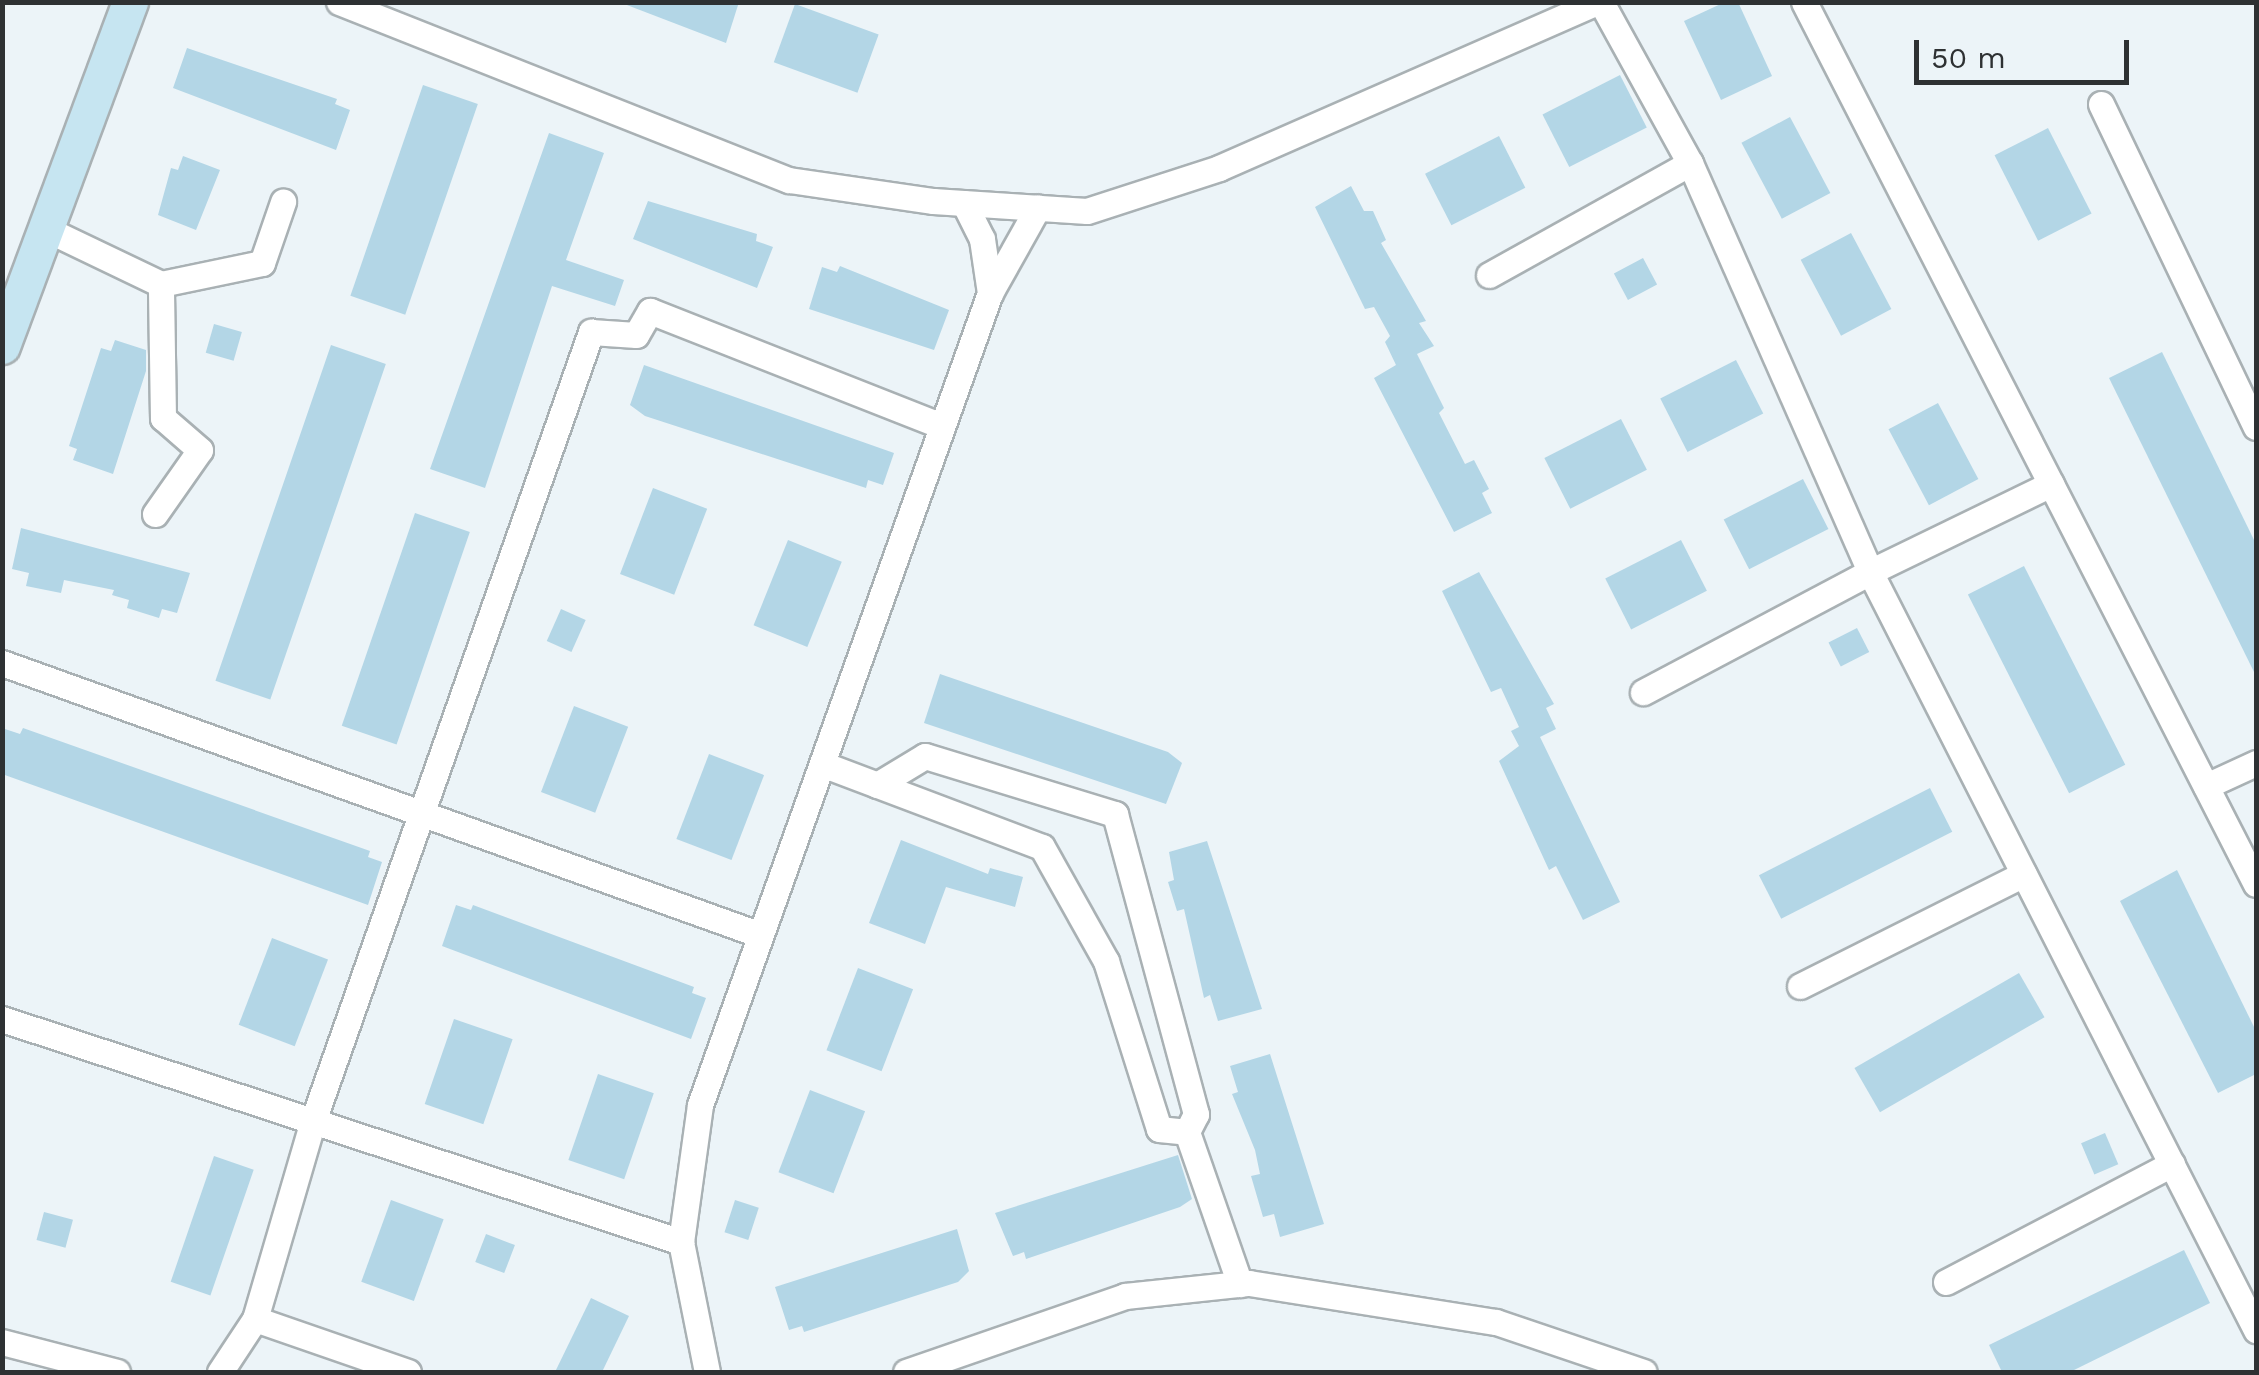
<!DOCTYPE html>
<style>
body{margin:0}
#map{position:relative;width:2259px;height:1375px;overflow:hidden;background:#ecf4f8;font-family:"Work Sans",sans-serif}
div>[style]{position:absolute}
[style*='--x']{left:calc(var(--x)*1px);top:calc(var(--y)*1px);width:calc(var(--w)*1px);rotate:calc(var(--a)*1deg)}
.building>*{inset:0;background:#b3d6e6;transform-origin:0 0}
.roads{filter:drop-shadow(2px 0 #a9b1b4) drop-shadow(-2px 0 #a9b1b4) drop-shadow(0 2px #a9b1b4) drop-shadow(0 -2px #a9b1b4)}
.street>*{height:25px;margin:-12.5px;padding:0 12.5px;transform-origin:12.5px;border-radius:12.5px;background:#fff}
.secondary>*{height:35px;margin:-17.5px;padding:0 17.5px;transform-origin:17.5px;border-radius:17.5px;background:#c6e5f1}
span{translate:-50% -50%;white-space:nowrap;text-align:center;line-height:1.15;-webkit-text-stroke:9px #ecf4f8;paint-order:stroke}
.frame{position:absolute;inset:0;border:5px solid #2e3133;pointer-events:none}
.scale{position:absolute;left:1914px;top:40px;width:215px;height:45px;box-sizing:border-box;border:5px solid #2e3133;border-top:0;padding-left:12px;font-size:30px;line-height:35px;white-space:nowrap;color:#2e3133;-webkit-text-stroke:8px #ecf4f8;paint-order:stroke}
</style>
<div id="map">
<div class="building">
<i style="clip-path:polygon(619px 2px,739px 2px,726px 43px)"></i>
<i style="clip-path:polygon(1725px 2px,1738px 2px,1772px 76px,1721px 100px,1684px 21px)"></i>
<i style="left:795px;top:4px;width:89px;height:62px;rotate:20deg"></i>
<i style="clip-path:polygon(187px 48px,337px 99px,335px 104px,350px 110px,336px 150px,173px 88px)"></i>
<i style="left:1620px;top:75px;width:59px;height:87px;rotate:63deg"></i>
<i style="left:423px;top:85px;width:58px;height:223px;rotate:19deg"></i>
<i style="left:1790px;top:117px;width:86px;height:55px;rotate:62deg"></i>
<i style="left:2048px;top:128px;width:96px;height:60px;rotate:63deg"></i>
<i style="clip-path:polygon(549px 133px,604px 153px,566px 260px,624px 280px,615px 306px,552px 286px,485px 488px,430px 469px)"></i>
<i style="left:1499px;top:136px;width:58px;height:83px;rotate:63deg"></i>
<i style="clip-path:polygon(183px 156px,220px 170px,196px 230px,158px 215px,171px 168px,178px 170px)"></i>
<i style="clip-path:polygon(1351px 186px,1364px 211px,1373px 211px,1386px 240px,1381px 243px,1426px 321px,1419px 323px,1434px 346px,1417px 354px,1444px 408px,1439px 413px,1465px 464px,1474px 460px,1489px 489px,1482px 493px,1492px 513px,1454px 532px,1374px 378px,1396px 365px,1385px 342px,1390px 336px,1374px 307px,1365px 309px,1315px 207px)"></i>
<i style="clip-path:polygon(648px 201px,757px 234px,756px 241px,773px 247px,757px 288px,633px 239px)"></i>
<i style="left:1851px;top:233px;width:86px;height:57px;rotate:62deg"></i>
<i style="left:1643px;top:258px;width:30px;height:33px;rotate:62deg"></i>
<i style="clip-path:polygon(840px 266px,949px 310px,934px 350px,809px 309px,822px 267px,837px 272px)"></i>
<i style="left:214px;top:324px;width:29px;height:30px;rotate:16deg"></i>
<i style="clip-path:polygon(115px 340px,146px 350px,146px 371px,113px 474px,73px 460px,77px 449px,69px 446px,101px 348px,111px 351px)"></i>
<i style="left:331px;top:345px;width:58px;height:355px;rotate:19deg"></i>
<i style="clip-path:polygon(2162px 352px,2256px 544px,2256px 676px,2109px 378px)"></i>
<i style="left:1736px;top:360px;width:60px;height:85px;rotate:63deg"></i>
<i style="clip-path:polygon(644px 365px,894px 453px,883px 485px,868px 480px,866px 488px,645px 416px,630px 405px)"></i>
<i style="left:1938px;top:403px;width:86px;height:56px;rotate:62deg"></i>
<i style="left:1621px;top:419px;width:57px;height:86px;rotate:63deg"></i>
<i style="left:1803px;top:479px;width:56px;height:89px;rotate:63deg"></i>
<i style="left:653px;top:488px;width:58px;height:92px;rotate:21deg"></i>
<i style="left:415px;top:513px;width:58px;height:225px;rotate:19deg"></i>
<i style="clip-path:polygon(21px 528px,190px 573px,177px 613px,162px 609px,159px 618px,127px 608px,129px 600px,112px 595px,114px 590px,64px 580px,61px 593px,26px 586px,29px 573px,12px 569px)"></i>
<i style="left:788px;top:540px;width:58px;height:92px;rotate:22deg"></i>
<i style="left:1681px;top:540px;width:57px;height:85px;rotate:63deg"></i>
<i style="left:2024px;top:566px;width:223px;height:63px;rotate:63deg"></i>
<i style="clip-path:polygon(1479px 572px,1554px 704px,1546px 708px,1556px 729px,1540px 737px,1620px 902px,1583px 920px,1556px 866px,1549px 870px,1499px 761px,1519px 746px,1511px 731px,1519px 727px,1501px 688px,1491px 692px,1442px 591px)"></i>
<i style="left:561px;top:609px;width:27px;height:35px;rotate:24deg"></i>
<i style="left:1857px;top:628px;width:27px;height:32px;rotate:63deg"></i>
<i style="clip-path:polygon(940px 674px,1168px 752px,1182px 763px,1166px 804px,924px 723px)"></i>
<i style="left:574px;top:706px;width:58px;height:92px;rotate:21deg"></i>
<i style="clip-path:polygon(2px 728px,20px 734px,23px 728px,370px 851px,368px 857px,382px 862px,368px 905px,2px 774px)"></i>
<i style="left:709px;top:754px;width:59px;height:91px;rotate:21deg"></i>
<i style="left:1930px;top:788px;width:49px;height:192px;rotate:63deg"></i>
<i style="clip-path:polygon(901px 840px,988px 874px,990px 868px,1023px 877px,1015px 907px,946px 887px,925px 944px,869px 923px)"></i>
<i style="clip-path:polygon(1207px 841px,1262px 1009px,1218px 1021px,1210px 995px,1204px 998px,1184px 909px,1177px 911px,1168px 882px,1174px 880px,1169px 852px)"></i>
<i style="clip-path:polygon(2177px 870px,2256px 1031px,2256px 1074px,2218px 1093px,2120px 901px)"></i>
<i style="clip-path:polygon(456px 905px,471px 910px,473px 905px,694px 987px,692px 993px,706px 998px,691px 1039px,442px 946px)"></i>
<i style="left:272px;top:938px;width:60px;height:93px;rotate:21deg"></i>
<i style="left:858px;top:968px;width:59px;height:88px;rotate:21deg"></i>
<i style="left:2019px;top:973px;width:51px;height:190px;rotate:60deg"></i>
<i style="left:454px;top:1019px;width:62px;height:90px;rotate:19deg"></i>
<i style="clip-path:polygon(1270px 1054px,1324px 1224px,1280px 1237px,1274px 1214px,1263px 1217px,1251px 1176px,1260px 1174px,1255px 1150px,1232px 1094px,1238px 1092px,1230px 1066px)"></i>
<i style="left:598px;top:1074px;width:59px;height:91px;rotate:19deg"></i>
<i style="left:810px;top:1090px;width:59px;height:88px;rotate:21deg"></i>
<i style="left:2105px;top:1133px;width:34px;height:26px;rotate:67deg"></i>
<i style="clip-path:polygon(1178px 1155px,1192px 1199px,1180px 1207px,1026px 1259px,1024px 1252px,1013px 1256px,995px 1213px)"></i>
<i style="left:214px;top:1156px;width:42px;height:133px;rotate:19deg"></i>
<i style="left:391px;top:1200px;width:56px;height:87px;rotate:20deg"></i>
<i style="left:735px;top:1200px;width:25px;height:34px;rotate:18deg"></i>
<i style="left:44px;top:1212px;width:30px;height:29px;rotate:15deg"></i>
<i style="clip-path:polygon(957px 1229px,969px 1271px,958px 1282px,804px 1332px,802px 1326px,789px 1330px,775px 1287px)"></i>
<i style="left:486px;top:1234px;width:31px;height:30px;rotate:21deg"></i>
<i style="clip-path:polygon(2184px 1250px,2210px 1303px,2070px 1372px,2002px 1372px,1989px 1345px)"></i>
<i style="clip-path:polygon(591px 1298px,629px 1316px,602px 1372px,555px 1372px)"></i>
</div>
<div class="roads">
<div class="street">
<i style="--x:339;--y:2;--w:484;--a:21.6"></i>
<i style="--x:789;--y:180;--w:146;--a:8.3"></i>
<i style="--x:933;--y:201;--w:154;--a:3.7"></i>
<i style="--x:1087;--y:211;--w:139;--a:-18"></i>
<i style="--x:1219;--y:168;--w:414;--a:-23.7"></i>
<i style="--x:1601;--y:2;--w:184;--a:61.1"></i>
<i style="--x:1804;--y:2;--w:991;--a:62.87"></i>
<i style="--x:2101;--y:104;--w:358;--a:64.4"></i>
<i style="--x:964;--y:203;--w:40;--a:63.4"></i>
<i style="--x:982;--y:239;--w:55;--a:81.6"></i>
<i style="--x:46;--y:229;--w:127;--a:25.6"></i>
<i style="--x:161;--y:284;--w:103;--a:-11.7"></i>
<i style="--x:262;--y:263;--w:65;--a:-71"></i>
<i style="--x:1489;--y:275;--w:230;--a:-29.1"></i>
<i style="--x:1690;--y:163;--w:447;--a:66.2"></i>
<i style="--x:1870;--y:572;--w:257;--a:152.1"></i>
<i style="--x:2051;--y:484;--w:201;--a:154.1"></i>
<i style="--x:1870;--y:572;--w:851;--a:63.01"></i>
<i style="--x:155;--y:514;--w:78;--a:-54.9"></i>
<i style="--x:200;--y:450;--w:49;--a:-139.1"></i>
<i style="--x:163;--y:418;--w:134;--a:-90.9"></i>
<i style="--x:2;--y:663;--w:806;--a:19.72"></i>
<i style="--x:822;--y:764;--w:235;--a:20.7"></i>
<i style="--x:1042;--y:847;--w:131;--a:60.7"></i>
<i style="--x:1106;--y:961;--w:176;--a:72.5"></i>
<i style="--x:1159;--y:1129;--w:28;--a:6"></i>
<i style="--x:877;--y:785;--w:56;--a:-31.1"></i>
<i style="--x:925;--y:756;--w:199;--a:17"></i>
<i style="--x:1115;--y:814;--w:311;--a:74.9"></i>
<i style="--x:1196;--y:1114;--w:20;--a:117"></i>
<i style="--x:1187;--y:1132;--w:161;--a:70.8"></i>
<i style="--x:2206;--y:786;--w:55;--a:-24.7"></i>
<i style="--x:1800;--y:986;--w:250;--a:-26.6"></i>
<i style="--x:2;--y:1019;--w:715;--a:18.18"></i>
<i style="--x:1946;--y:1282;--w:255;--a:-27.6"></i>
<i style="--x:2;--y:1342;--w:119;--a:14.6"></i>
<i style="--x:220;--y:1372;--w:64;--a:-56.6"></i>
<i style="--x:408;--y:1372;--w:162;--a:-160.9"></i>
<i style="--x:255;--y:1319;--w:206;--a:-73.7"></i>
<i style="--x:313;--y:1121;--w:837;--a:-70.59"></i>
<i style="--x:591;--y:332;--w:45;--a:3.8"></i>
<i style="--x:636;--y:335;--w:28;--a:-60"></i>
<i style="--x:650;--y:311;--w:314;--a:21.5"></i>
<i style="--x:707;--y:1372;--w:133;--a:-101.3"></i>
<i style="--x:681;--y:1242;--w:138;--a:-82.1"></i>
<i style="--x:700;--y:1105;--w:862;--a:-70.35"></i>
<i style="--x:990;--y:293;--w:98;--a:-60.8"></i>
<i style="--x:906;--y:1372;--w:232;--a:-19.1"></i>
<i style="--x:1125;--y:1296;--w:125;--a:-6"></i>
<i style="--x:1249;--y:1283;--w:250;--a:9"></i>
<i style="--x:1496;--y:1322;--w:156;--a:18.7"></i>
</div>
<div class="secondary">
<i style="--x:2;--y:346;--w:367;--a:-69.6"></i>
</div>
</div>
<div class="frame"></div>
<div class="scale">50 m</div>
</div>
